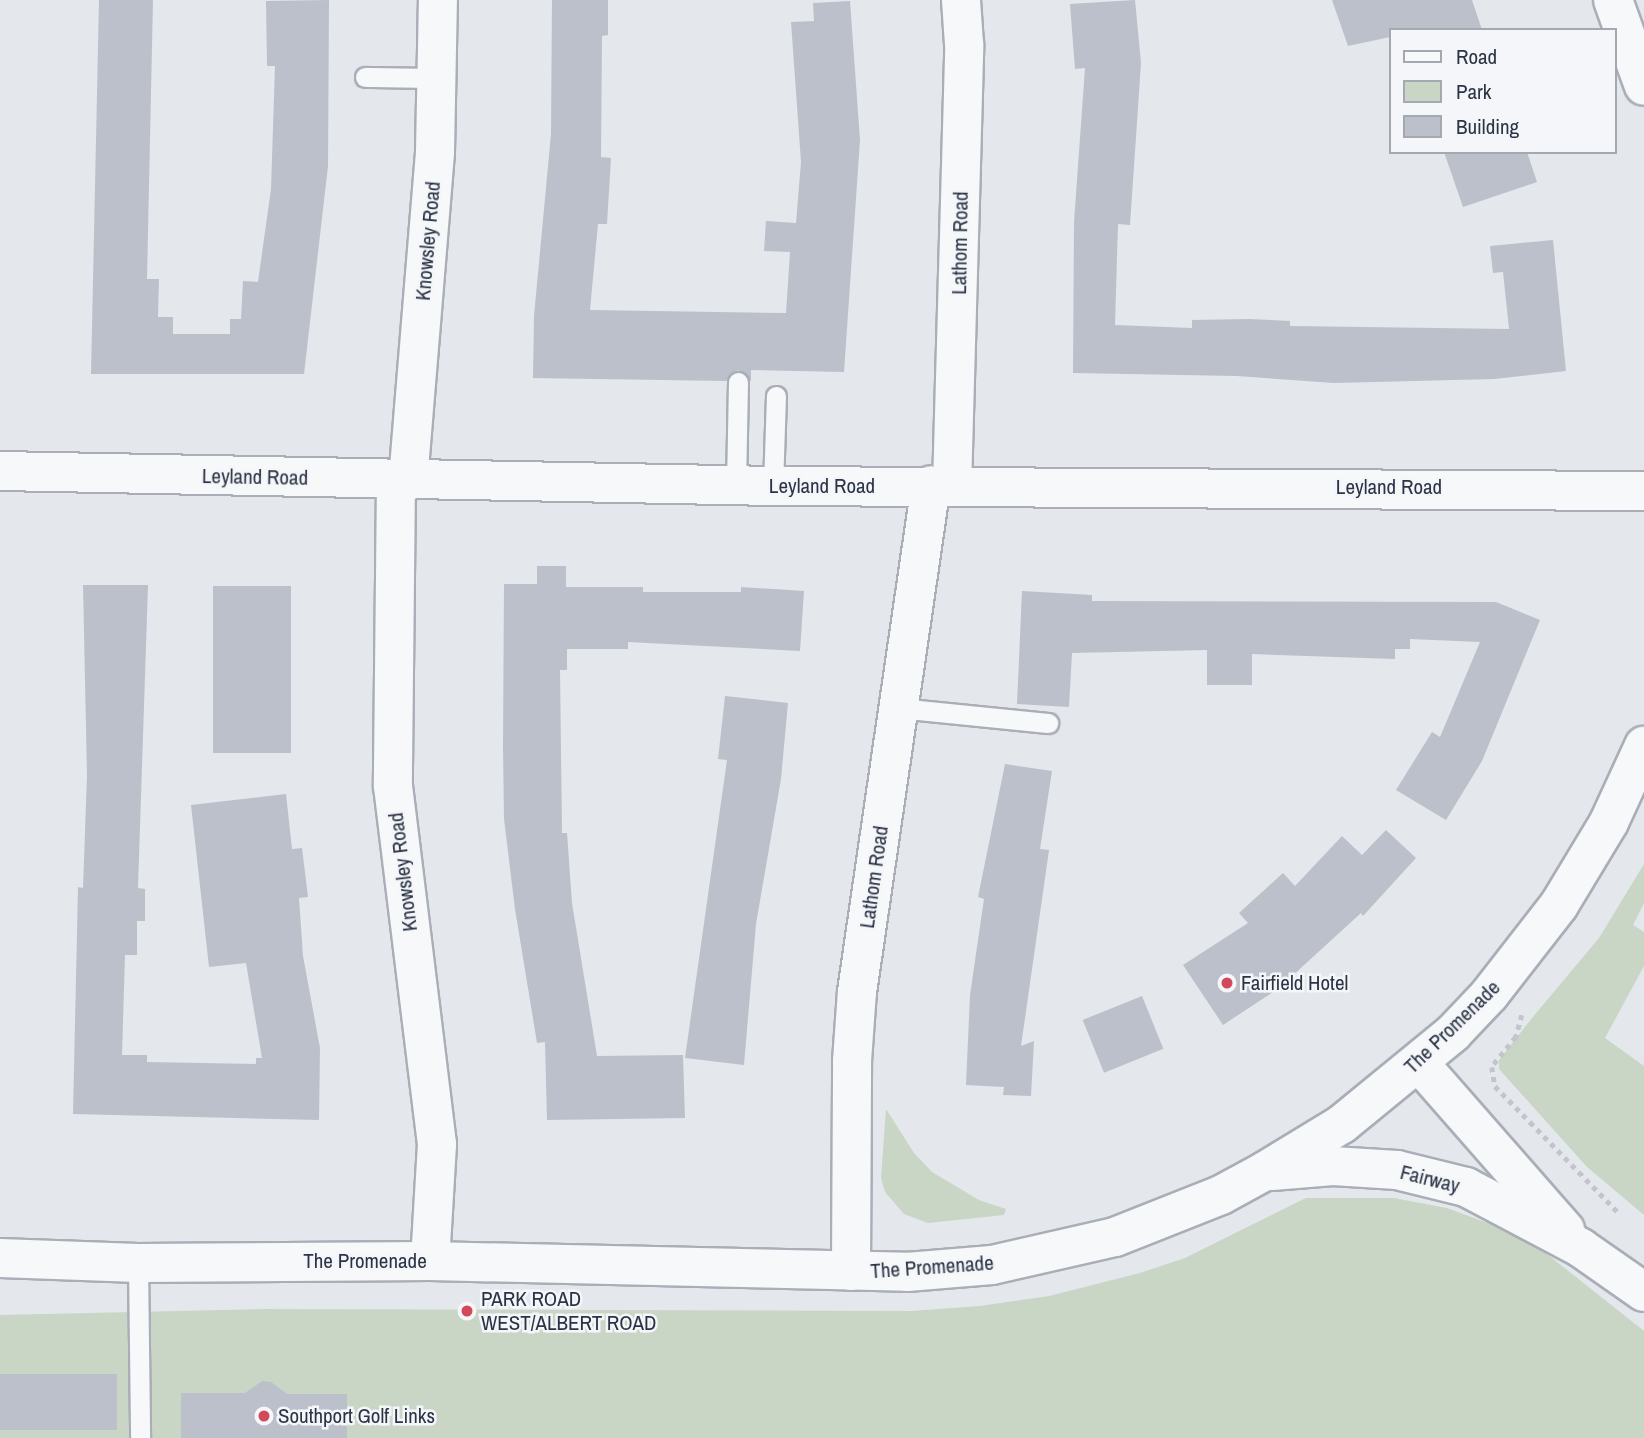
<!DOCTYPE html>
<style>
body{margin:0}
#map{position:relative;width:1644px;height:1438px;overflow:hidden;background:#e4e7ec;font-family:"Archivo Narrow",sans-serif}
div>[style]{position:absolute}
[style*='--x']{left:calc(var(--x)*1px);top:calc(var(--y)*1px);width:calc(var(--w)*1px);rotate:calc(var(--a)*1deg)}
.green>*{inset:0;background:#c9d6c5}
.building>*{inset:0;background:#bbc0ca;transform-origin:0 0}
.path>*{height:4.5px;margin-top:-2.25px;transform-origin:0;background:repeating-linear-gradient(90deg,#c2c5cb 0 5px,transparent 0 10px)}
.roads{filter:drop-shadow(2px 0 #a9aeb7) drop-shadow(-2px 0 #a9aeb7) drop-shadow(0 2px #a9aeb7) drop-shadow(0 -2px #a9aeb7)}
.service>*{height:19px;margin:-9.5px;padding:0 9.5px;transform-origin:9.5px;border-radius:9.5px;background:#f7f8fa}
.minor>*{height:38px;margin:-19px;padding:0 19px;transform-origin:19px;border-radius:19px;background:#f7f8fa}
.tertiary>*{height:38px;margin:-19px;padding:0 19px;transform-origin:19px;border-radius:19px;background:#f7f8fa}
.dots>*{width:19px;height:19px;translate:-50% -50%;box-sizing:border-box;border:4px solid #f4f6f9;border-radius:50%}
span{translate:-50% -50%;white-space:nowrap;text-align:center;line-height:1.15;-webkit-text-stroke:5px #f4f6f9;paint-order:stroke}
.street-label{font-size:21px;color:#2b3445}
.poi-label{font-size:21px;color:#2b3445}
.left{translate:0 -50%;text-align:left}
.legend{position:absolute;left:1389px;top:28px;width:228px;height:126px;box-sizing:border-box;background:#f4f6f9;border:2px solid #a4a8b1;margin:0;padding:9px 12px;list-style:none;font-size:21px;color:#2b3445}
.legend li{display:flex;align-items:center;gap:14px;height:35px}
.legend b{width:35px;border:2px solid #a4a8b1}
</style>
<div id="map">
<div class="green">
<i style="clip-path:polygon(1644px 864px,1644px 903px,1633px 925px,1644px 932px,1644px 966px,1605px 1038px,1644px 1066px,1644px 1215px,1587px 1167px,1499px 1069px,1499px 1060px,1532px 1018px,1599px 938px)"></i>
<i style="clip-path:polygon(886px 1109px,914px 1153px,932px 1172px,979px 1200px,1006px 1209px,1004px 1215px,928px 1223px,904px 1214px,885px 1192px,881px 1178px)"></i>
<i style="clip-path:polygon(1306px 1198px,1394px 1198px,1447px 1208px,1512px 1232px,1542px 1250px,1644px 1331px,1644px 1438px,0 1438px,0 1315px,263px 1309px,911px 1311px,980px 1306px,1049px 1296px,1140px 1273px,1185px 1258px)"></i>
</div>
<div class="building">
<i style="clip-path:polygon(99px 0,153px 0,147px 279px,159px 279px,158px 317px,173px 317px,173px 334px,230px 334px,230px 319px,241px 319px,243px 281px,258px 282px,271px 189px,275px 66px,267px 66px,266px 1px,329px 0,328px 166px,304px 374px,91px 374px)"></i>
<i style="clip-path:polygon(552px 0,608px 0,608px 35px,602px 36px,601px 157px,611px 158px,607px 224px,598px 224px,590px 310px,786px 313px,790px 252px,764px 251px,766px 221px,796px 223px,801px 162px,791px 22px,814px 21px,813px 3px,850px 1px,860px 140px,844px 372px,751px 370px,751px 381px,738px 370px,726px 381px,533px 378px,534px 316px,551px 134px)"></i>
<i style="clip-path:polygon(1135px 0,1141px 63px,1130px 225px,1118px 224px,1115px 325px,1192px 328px,1192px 320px,1249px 319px,1290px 321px,1290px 326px,1509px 329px,1503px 272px,1493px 273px,1490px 246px,1553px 240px,1566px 371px,1494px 379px,1334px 383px,1237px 376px,1073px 373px,1074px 222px,1085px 68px,1075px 69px,1070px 4px)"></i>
<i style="clip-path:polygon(1332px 0,1472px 0,1482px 30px,1390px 30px,1390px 37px,1348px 46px)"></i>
<i style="clip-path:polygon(1444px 152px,1527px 152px,1537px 182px,1463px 207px)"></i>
<i style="clip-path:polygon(537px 566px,566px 566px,566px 587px,643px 587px,643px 592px,741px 592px,741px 587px,804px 591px,800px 651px,628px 642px,628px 649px,567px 649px,567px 670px,560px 670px,562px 833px,567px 833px,572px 903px,597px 1056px,683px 1055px,685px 1118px,547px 1120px,545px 1042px,537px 1043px,515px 909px,504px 819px,503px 746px,504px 584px,537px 584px)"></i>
<i style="clip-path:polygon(83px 585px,148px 585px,138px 888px,145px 889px,145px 921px,137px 921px,137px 955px,125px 955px,122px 1055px,147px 1055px,147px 1062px,256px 1064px,256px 1058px,262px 1058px,246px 963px,209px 967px,191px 805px,286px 794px,292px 849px,302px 848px,308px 897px,299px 898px,303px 956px,320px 1048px,319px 1120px,73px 1114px,78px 887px,83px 888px,87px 775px)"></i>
<i style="left:213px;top:586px;width:78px;height:167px"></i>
<i style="clip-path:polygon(1022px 591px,1092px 595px,1092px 601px,1496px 602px,1540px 620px,1482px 761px,1446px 820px,1396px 790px,1432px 732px,1440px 737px,1480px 642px,1410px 639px,1410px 649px,1395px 649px,1395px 659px,1252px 654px,1252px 685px,1207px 685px,1207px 650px,1072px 653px,1069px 707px,1017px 704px)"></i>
<i style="clip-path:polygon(725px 696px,788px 703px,781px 779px,756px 924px,744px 1065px,685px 1058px,727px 760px,718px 759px)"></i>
<i style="clip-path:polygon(1005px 764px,1052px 771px,1040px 849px,1049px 850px,1021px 1046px,1034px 1041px,1031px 1096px,1003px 1095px,1004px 1087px,966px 1085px,970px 995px,984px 899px,978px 897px)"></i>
<i style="clip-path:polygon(1386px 830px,1416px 858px,1363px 916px,1361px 913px,1279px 988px,1223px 1025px,1183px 965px,1248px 923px,1239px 913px,1283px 873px,1295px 886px,1342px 836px,1362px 855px)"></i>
<i style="left:1142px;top:996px;width:57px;height:64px;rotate:68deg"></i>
<i style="left:0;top:1374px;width:117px;height:56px"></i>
<i style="clip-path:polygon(262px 1381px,271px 1382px,287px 1394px,347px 1394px,347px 1438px,181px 1438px,181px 1393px,245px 1393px)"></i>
</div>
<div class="path">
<i style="--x:1522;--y:1015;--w:23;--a:105"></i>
<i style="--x:1516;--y:1037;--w:38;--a:129"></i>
<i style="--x:1492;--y:1067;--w:19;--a:81"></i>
<i style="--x:1495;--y:1086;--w:176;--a:45.7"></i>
</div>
<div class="roads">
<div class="service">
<i style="--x:365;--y:77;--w:72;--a:0.8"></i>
<i style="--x:736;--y:486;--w:104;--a:-88.9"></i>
<i style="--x:773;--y:486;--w:90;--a:-88.1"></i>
<i style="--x:898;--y:708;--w:151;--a:5.7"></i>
<i style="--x:138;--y:1263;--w:175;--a:89.3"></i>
</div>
<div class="minor">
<i style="--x:0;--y:471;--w:773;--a:1.11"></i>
<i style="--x:773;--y:486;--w:871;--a:0.33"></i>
<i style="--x:396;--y:481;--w:305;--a:90.6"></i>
<i style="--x:393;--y:786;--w:361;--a:83"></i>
<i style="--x:437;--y:1144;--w:117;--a:93.4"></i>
<i style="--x:408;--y:481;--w:330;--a:-85.3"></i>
<i style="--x:435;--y:152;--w:152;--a:-88.9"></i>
<i style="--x:952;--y:487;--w:443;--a:-88.4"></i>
<i style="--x:964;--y:44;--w:44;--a:-93.9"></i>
<i style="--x:851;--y:1271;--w:210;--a:-89.7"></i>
<i style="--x:852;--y:1061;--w:69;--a:-85.9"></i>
<i style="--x:857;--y:992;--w:512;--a:-81.7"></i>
</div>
<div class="tertiary">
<i style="--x:1613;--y:0;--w:91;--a:70.2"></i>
<i style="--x:1419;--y:1063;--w:222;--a:48.8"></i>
<i style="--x:1272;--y:1171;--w:61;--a:-4.7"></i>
<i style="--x:1333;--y:1166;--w:64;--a:3.6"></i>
<i style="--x:1397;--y:1170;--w:71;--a:13.8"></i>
<i style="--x:1466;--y:1187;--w:130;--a:27.9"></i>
<i style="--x:1581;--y:1248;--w:77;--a:34.9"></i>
<i style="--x:0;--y:1258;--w:138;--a:2.1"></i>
<i style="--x:138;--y:1263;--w:292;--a:-0.4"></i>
<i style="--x:430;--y:1261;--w:477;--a:1.3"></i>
<i style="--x:907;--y:1272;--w:85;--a:-4.7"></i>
<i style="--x:992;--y:1265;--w:126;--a:-12.8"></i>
<i style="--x:1115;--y:1237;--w:114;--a:-21.6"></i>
<i style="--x:1221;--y:1195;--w:50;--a:-28.6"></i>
<i style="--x:1265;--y:1171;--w:90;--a:-31.4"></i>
<i style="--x:1342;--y:1124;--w:144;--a:-39.3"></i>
<i style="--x:1453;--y:1033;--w:52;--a:-46.5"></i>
<i style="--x:1489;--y:995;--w:114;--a:-52.1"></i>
<i style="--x:1559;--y:905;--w:97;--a:-58.9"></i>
<i style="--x:1609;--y:822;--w:84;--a:-65.3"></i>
</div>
</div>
<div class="dots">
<i style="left:1227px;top:983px;background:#d1495b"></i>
<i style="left:467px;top:1311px;background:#d1495b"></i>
<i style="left:264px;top:1416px;background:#d1495b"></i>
</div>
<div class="street-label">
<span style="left:428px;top:241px;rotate:-85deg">Knowsley Road</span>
<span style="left:960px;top:243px;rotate:-89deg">Lathom Road</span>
<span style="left:255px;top:477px;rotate:1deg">Leyland Road</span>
<span style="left:822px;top:486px">Leyland Road</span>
<span style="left:1389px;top:487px">Leyland Road</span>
<span style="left:403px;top:872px;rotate:-97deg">Knowsley Road</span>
<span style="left:874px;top:877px;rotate:-82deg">Lathom Road</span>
<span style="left:1452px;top:1027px;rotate:-44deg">The Promenade</span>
<span style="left:1430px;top:1179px;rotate:14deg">Fairway</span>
<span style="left:365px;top:1261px">The Promenade</span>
<span style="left:932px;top:1267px;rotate:-4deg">The Promenade</span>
</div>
<div class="poi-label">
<span class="left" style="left:1241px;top:983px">Fairfield Hotel</span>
<span class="left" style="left:481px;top:1311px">PARK ROAD<br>WEST/ALBERT ROAD</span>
<span class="left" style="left:278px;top:1416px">Southport Golf Links</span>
</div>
<ul class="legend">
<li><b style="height:9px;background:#f7f8fa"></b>Road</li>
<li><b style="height:19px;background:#c9d6c5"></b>Park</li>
<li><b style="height:19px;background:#bbc0ca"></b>Building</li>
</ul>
</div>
